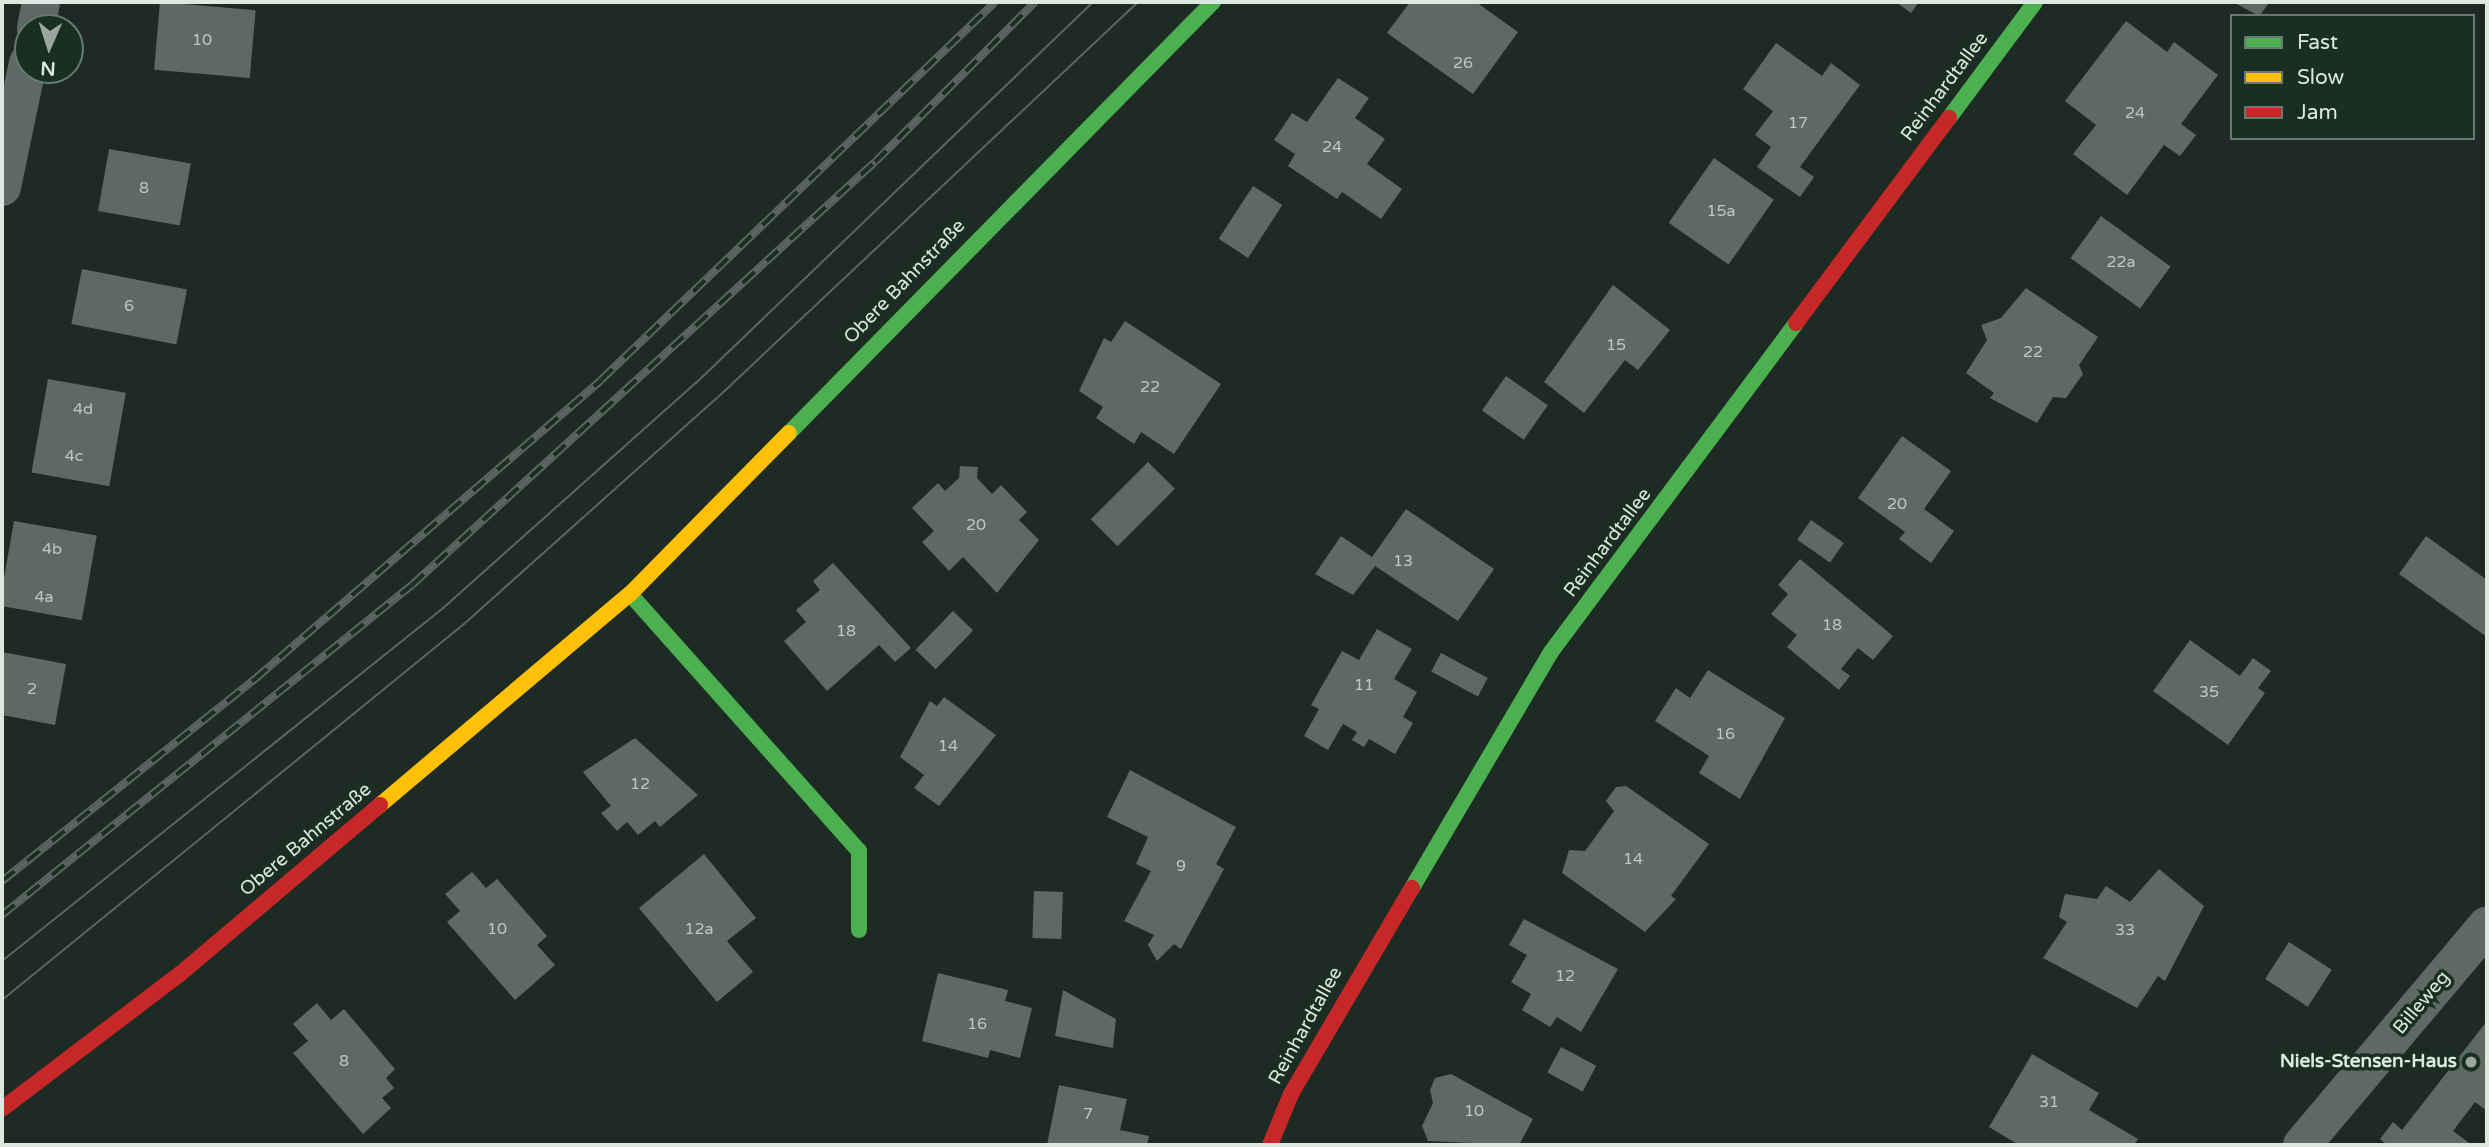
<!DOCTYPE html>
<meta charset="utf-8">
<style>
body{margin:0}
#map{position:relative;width:2489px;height:1147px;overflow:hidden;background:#1e2a24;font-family:"Varela Round",sans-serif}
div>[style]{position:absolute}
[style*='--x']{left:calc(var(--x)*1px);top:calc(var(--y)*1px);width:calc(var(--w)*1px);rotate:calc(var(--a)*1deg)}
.building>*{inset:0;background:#5e6963;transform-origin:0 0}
.street>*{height:38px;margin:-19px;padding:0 19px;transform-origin:19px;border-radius:19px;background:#5f6864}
.fast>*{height:16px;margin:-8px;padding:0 8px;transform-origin:8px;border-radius:8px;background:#4caf50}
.slow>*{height:16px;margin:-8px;padding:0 8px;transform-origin:8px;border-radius:8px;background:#ffc107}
.jam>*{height:16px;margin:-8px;padding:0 8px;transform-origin:8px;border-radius:8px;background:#c62828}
.tram>*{height:2px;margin:-1px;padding:0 1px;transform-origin:1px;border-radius:1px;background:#5c6560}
.rail>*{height:8px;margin-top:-4px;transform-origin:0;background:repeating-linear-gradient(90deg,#192f24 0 16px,#5c6560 0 32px);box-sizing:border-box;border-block:2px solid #5c6560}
.dots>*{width:19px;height:19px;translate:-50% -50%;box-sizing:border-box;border:4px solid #192f24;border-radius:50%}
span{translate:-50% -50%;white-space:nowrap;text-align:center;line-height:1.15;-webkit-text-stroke:7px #192f24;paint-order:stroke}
.number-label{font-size:16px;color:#bcc9c2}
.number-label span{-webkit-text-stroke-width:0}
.street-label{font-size:19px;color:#dce9e1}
.poi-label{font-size:19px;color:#dce9e1;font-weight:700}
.right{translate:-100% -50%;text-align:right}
.frame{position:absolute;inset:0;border:4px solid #dce9e1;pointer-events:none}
.legend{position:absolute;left:2230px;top:14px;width:245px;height:126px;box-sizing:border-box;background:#192f24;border:2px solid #677970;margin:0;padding:9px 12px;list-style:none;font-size:21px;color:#dce9e1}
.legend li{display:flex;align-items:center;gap:14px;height:35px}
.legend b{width:35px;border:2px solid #677970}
.north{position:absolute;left:14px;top:14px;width:70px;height:70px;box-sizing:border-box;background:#192f24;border:2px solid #677970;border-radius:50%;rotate:183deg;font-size:19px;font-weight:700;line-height:28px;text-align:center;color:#dce9e1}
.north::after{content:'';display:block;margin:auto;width:24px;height:32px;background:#9aa69f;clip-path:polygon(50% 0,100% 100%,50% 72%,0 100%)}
</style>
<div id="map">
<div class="building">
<i style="left:160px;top:2px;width:96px;height:68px;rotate:5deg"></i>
<i style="clip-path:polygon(1410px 2px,1476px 2px,1518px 32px,1473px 94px,1387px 33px)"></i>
<i style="clip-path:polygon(1896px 2px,1919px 2px,1911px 13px)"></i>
<i style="clip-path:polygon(2233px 2px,2270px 2px,2259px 16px)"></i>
<i style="clip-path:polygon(2126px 21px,2167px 52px,2174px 42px,2218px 75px,2181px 124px,2196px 135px,2180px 156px,2164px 145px,2127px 195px,2073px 154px,2096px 125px,2065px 101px)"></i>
<i style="clip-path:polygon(1776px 43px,1822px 76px,1831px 63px,1860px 85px,1800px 167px,1814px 177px,1800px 197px,1757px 167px,1771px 147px,1755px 135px,1773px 111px,1743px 89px)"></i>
<i style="clip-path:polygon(1338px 78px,1369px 98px,1355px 118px,1385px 139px,1367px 164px,1402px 189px,1381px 219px,1342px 192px,1337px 199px,1288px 166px,1295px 154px,1274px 140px,1292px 113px,1307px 122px)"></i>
<i style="left:109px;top:149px;width:83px;height:63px;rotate:10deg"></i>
<i style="left:1714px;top:158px;width:73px;height:79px;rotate:35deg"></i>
<i style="left:1253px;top:186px;width:35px;height:63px;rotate:33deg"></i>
<i style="left:2101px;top:216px;width:86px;height:52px;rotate:36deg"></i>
<i style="left:82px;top:269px;width:107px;height:56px;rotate:11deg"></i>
<i style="clip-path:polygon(1613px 285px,1670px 330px,1638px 370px,1625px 360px,1584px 413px,1544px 382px)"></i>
<i style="clip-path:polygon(2026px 288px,2098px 337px,2079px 365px,2083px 374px,2066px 398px,2053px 397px,2037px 423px,1990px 398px,1994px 393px,1966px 373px,1987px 340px,1981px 325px,2001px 318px)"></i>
<i style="clip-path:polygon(1125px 321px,1221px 384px,1174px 454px,1141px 432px,1134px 444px,1096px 418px,1103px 407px,1079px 391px,1104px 338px,1111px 342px)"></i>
<i style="left:1506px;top:376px;width:51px;height:42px;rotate:35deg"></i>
<i style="left:48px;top:379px;width:79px;height:95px;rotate:10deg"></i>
<i style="clip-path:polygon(1902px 436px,1951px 471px,1924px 509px,1954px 531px,1931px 563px,1899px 539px,1905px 532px,1858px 498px)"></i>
<i style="left:1148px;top:462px;width:38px;height:81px;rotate:45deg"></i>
<i style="clip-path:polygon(960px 466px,978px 467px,977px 478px,992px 494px,1001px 485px,1027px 512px,1019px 520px,1039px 540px,997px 593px,963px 557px,949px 571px,922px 542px,934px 531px,912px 508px,938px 483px,945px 491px,959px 478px)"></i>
<i style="clip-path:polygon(1406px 509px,1494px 569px,1458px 621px,1375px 566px,1353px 595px,1315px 574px,1341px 536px,1372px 557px)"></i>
<i style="left:1811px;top:520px;width:40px;height:24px;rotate:35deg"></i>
<i style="left:14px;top:521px;width:84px;height:86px;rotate:10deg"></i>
<i style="clip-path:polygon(2426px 536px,2487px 580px,2487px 637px,2399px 574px)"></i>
<i style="clip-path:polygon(1800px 559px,1893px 636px,1873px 660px,1858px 648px,1841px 669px,1850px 676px,1839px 690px,1787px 647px,1797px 635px,1771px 614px,1788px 594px,1778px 585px)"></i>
<i style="clip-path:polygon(833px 563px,911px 648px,895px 662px,879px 645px,827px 691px,784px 641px,806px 622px,796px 610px,820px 590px,813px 581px)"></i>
<i style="left:953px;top:611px;width:28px;height:54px;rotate:44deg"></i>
<i style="clip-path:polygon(1377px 629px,1412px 649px,1394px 679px,1417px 692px,1403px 717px,1413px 723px,1395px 754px,1369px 739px,1364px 747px,1352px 740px,1357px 732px,1343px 724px,1328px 750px,1304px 736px,1319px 709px,1311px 705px,1342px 651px,1359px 660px)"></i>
<i style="clip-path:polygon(2190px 640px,2240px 676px,2253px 658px,2271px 671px,2258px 688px,2265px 693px,2228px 745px,2153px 691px)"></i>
<i style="clip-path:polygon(2px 652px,66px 664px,55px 725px,2px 715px)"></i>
<i style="left:1441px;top:653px;width:53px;height:21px;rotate:28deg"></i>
<i style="clip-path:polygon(1708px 670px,1785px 718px,1740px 799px,1699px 773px,1709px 756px,1655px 721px,1676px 688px,1690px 698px)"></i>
<i style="clip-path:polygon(944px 697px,996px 735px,939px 806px,914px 788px,924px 775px,900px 757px,930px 701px,937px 706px)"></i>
<i style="clip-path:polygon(635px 738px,698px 795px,660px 827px,655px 821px,638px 835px,627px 822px,617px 831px,601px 813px,611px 806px,583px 772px)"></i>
<i style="clip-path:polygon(1130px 770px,1236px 827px,1216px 864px,1224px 869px,1181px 949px,1174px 944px,1157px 961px,1148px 945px,1154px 935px,1124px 921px,1151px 871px,1136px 864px,1148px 837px,1107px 817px)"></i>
<i style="clip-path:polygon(1626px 786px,1709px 844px,1671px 896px,1676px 899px,1645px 932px,1562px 873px,1569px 850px,1585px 851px,1614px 811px,1606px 801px,1616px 787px)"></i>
<i style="clip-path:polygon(704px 854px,756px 918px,727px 941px,753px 972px,717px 1002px,639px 908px)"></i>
<i style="clip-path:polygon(2159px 869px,2204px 906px,2165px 981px,2158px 976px,2137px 1008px,2043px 958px,2067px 922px,2059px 917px,2065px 894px,2097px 899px,2106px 886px,2130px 902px)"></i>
<i style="clip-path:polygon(472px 872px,486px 888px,497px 879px,547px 936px,537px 945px,555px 965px,515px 1000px,447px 922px,460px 911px,445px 894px)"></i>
<i style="left:1034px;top:891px;width:29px;height:47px;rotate:2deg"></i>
<i style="clip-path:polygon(1524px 919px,1618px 969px,1581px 1032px,1557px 1017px,1550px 1027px,1522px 1010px,1531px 994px,1511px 982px,1527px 955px,1509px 945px)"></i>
<i style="left:2289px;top:942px;width:51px;height:44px;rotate:33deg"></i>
<i style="clip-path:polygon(938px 973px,1008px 990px,1005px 1001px,1032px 1008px,1020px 1058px,990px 1050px,988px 1058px,922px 1041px)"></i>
<i style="clip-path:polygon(1063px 990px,1116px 1019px,1113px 1048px,1055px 1036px)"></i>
<i style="clip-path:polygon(317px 1003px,331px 1020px,344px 1009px,395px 1069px,386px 1078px,394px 1088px,382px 1098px,391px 1108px,363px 1134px,293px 1053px,308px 1041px,293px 1024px)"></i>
<i style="clip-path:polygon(2487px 1021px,2487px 1111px,2475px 1102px,2453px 1131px,2472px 1145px,2387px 1145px,2380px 1139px,2393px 1122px,2402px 1130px)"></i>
<i style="left:1561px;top:1047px;width:40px;height:29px;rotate:28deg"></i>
<i style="clip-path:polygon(2032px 1054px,2099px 1093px,2089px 1110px,2138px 1139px,2134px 1145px,2019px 1145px,1989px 1127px)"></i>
<i style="clip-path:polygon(1451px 1074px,1533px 1119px,1519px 1145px,1428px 1141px,1422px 1126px,1433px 1103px,1430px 1090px,1435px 1078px)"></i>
<i style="clip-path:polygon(1059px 1085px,1127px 1099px,1120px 1130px,1149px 1136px,1147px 1145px,1047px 1145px)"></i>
</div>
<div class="street">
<i style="--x:36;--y:28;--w:26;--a:-79"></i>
<i style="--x:2;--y:187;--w:127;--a:-78.2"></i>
<i style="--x:2302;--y:1145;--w:287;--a:-49.9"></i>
</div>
<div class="fast">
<i style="--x:1949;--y:118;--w:144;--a:-53.4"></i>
<i style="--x:789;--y:433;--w:605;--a:-45.47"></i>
<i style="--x:630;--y:594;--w:344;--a:48.3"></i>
<i style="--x:859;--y:851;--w:79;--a:90"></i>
<i style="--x:1412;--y:888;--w:274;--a:-59.5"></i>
<i style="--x:1551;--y:652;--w:410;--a:-53.3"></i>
</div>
<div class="slow">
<i style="--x:380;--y:805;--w:327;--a:-40.2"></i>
<i style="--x:630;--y:594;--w:226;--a:-45.4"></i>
</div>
<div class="jam">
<i style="--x:1796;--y:323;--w:256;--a:-53.3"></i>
<i style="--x:2;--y:1109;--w:223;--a:-37.2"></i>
<i style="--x:180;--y:974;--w:262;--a:-40.2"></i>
<i style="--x:1270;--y:1145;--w:55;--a:-67.6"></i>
<i style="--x:1291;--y:1094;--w:239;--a:-59.6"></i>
</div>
<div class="tram">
<i style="--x:2;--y:961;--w:563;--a:-38.66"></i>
<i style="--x:442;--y:609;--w:340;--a:-41.7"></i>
<i style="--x:696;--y:383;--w:550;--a:-43.82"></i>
<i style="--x:2;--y:1000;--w:596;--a:-39.14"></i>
<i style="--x:464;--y:624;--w:338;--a:-41.8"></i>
<i style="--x:716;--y:399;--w:579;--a:-43.25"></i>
</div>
<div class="rail">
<i style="--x:2;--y:881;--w:324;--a:-38.6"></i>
<i style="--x:255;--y:679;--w:457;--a:-40.8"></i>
<i style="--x:601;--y:380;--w:546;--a:-43.81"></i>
<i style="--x:2;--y:915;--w:526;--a:-38.83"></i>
<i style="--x:412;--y:585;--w:627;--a:-42.42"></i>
<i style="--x:875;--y:162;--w:226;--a:-45"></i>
</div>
<div class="dots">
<i style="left:2471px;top:1062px;background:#9aa69f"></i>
</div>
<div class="number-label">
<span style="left:202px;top:40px">10</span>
<span style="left:1463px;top:63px">26</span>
<span style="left:2135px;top:113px">24</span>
<span style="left:1798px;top:123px">17</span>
<span style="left:1332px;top:147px">24</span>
<span style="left:144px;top:188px">8</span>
<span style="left:1721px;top:211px">15a</span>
<span style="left:2121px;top:262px">22a</span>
<span style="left:129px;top:306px">6</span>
<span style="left:1616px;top:345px">15</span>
<span style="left:2033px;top:352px">22</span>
<span style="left:1150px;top:387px">22</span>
<span style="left:83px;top:409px">4d</span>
<span style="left:74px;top:456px">4c</span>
<span style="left:1897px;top:504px">20</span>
<span style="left:976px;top:525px">20</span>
<span style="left:52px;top:549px">4b</span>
<span style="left:1403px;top:561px">13</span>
<span style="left:44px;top:597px">4a</span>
<span style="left:1832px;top:625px">18</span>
<span style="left:846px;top:631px">18</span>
<span style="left:1364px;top:685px">11</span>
<span style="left:32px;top:689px">2</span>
<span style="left:2209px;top:692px">35</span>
<span style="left:1725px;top:734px">16</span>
<span style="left:948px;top:746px">14</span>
<span style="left:640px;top:784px">12</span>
<span style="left:1633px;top:859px">14</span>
<span style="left:1181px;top:866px">9</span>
<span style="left:497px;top:929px">10</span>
<span style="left:699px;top:929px">12a</span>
<span style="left:2125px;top:930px">33</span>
<span style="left:1565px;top:976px">12</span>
<span style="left:977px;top:1024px">16</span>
<span style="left:344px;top:1061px">8</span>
<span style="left:2049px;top:1102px">31</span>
<span style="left:1474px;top:1111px">10</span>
<span style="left:1088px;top:1114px">7</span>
</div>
<div class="street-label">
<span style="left:1945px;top:87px;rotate:-53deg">Reinhardtallee</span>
<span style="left:905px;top:282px;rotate:-46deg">Obere Bahnstraße</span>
<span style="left:1608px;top:543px;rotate:-53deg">Reinhardtallee</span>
<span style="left:306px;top:840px;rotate:-40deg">Obere Bahnstraße</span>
<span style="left:2422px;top:1003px;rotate:-50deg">Billeweg</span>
<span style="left:1306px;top:1026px;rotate:-61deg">Reinhardtallee</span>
</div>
<div class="poi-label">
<span class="right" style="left:2457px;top:1062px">Niels-Stensen-Haus</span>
</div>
<div class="frame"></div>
<ul class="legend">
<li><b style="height:9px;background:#4caf50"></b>Fast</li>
<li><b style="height:9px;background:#ffc107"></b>Slow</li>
<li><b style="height:9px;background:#c62828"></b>Jam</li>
</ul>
<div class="north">N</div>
</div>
